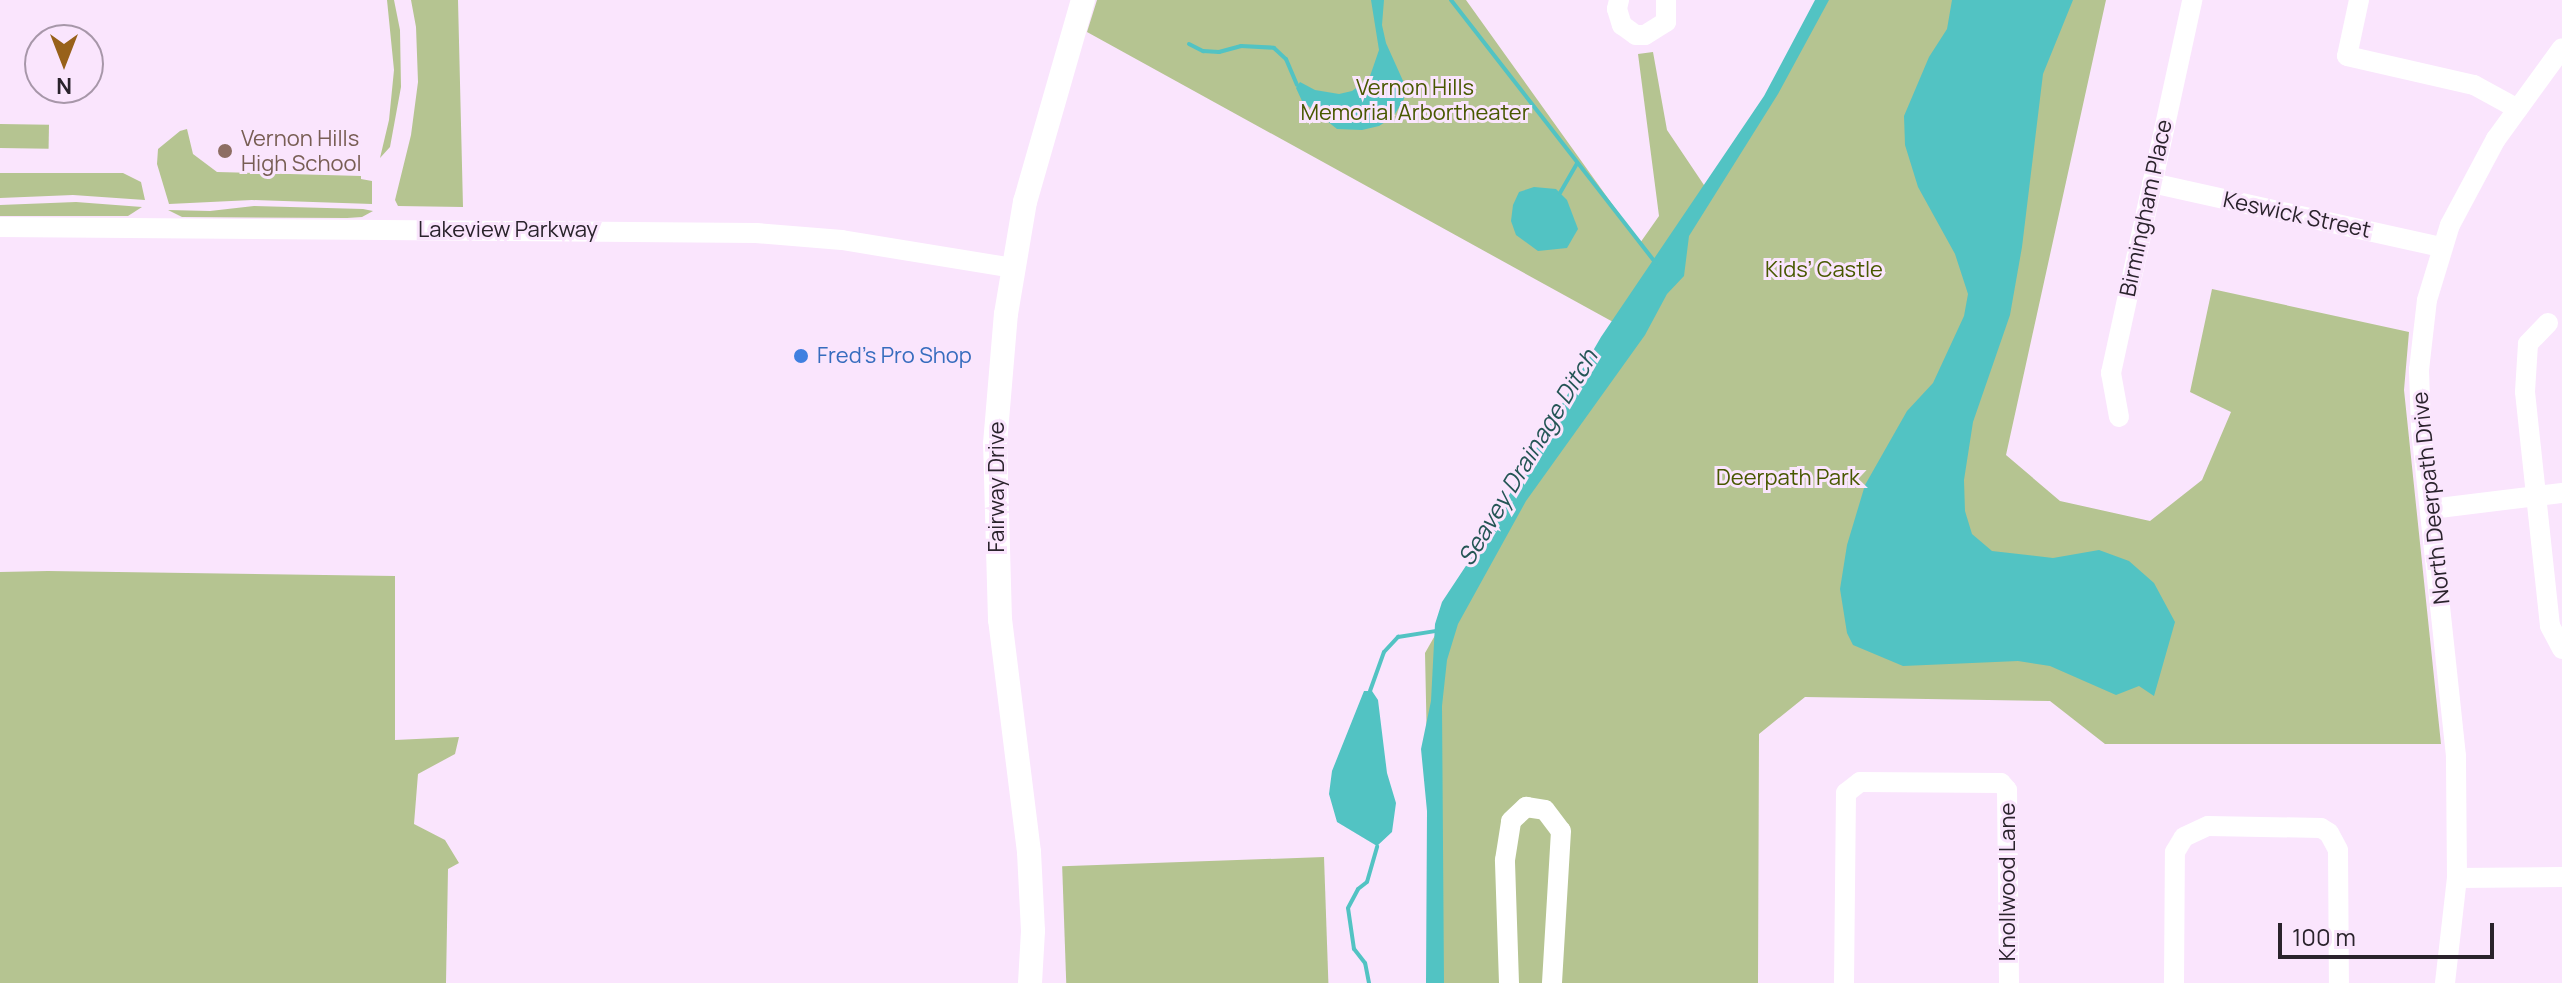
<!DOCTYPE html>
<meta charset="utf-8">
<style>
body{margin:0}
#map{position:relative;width:2562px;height:983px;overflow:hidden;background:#fae5fd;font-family:Manrope,sans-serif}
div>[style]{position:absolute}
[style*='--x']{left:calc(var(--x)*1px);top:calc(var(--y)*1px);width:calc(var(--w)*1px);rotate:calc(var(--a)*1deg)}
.green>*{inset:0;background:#b5c491;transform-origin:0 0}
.water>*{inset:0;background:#52c3c3}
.stream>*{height:4px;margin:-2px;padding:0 2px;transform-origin:2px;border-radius:2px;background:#52c3c3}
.minor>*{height:20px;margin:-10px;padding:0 10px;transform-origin:10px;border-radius:10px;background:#fff}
.major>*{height:24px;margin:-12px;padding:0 12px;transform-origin:12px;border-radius:12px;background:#fff}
.dots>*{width:22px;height:22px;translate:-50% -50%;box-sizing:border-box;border:4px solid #fae5fd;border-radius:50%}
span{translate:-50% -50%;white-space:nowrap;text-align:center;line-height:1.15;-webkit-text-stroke:6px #fae5fd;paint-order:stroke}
.park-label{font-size:22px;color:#485800}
.education-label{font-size:22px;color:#785e54}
.left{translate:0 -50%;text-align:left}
.street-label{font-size:22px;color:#2a232c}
.shop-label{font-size:22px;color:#366cbe}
.water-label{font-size:24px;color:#245555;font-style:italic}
.north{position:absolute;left:24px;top:24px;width:80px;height:80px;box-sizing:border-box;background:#fae5fd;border:2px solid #a797a9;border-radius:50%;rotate:180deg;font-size:22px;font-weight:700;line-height:32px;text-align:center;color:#2a232c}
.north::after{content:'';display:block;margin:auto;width:28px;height:36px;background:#98611a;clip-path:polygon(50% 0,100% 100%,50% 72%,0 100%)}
.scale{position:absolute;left:2278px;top:923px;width:216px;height:36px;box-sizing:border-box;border:4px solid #2a232c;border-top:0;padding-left:10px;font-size:24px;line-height:28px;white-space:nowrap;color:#2a232c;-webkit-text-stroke:6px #fae5fd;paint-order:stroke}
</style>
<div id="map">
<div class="green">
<i style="clip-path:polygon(387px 0,394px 0,400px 30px,401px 87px,390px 147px,380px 158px,389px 120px,394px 70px)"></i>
<i style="clip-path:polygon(411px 0,458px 0,463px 207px,398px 206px,395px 200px,411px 135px,418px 82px,416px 27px)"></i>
<i style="clip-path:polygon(1097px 0,1466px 0,1640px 243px,1659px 216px,1638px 54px,1653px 52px,1667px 130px,1708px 191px,1826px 0,2106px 0,2006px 455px,2060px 501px,2150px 521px,2202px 480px,2231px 412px,2190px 392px,2212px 289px,2409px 332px,2404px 390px,2441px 744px,2105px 744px,2050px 701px,1805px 697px,1759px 734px,1758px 983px,1432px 983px,1425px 653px,1528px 472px,1624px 328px,1087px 32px)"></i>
<i style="left:0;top:124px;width:49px;height:24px;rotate:1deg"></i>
<i style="clip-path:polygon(187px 129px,193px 154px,217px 172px,361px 176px,361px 179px,372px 181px,372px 204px,252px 200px,169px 204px,157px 164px,158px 149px,180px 131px)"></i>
<i style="clip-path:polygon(0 173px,123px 173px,141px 182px,145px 200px,73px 195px,0 198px)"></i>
<i style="clip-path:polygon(76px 202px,142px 207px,128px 216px,0 216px,0 205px)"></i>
<i style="clip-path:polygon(254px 206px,363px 209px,373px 211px,362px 217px,347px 218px,182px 217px,168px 210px,210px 211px)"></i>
<i style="clip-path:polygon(48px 571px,395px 576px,395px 740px,459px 737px,455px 754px,418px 774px,414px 824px,445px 840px,459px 863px,448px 869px,446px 983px,0 983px,0 572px)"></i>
<i style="left:1324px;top:857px;width:126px;height:262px;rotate:88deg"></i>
</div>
<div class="water">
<i style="clip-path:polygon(1371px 0,1384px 0,1382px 25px,1386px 43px,1404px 83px,1404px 99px,1393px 117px,1379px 126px,1362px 130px,1337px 129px,1302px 101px,1296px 88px,1300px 82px,1315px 90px,1339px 94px,1352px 91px,1369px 79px,1379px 50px)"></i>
<i style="clip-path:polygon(1815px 0,1829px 0,1778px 94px,1689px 236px,1684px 276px,1667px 294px,1645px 335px,1526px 501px,1458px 624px,1447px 660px,1442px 706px,1444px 983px,1426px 983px,1427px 811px,1421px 749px,1431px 701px,1435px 624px,1442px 602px,1483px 540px,1601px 337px,1764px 96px)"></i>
<i style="clip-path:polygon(1952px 0,2073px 0,2043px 74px,2022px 247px,2010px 315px,1973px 422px,1964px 480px,1965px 511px,1972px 534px,1992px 551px,2053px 558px,2099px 550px,2129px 561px,2154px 583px,2175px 622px,2154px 696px,2139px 686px,2116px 695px,2050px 666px,2018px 661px,1903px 666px,1853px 645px,1847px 633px,1840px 589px,1847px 545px,1865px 485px,1907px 411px,1933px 383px,1964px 316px,1968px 294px,1955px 254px,1918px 187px,1905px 145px,1904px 116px,1929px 57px,1947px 29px)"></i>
<i style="clip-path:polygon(1534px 187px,1556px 189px,1567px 200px,1578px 229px,1567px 248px,1538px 251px,1516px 235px,1511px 221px,1513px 205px,1519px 192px)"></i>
<i style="clip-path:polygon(1364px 691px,1372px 691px,1378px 700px,1387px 773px,1396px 803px,1392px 832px,1377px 846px,1337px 822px,1329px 794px,1332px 771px)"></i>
</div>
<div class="stream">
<i style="--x:1451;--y:0;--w:333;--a:52.1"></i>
<i style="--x:1189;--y:44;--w:16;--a:27"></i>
<i style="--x:1203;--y:51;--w:16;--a:4"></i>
<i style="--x:1219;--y:52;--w:23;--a:-15"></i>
<i style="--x:1241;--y:46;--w:33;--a:3"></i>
<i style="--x:1274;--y:48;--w:16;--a:43"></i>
<i style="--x:1286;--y:59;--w:28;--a:67"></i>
<i style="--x:1560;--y:193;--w:34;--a:-60"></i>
<i style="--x:1370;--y:691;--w:41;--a:-70.3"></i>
<i style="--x:1384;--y:652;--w:21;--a:-47"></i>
<i style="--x:1398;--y:637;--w:39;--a:-9"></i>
<i style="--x:1369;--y:983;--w:20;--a:-101"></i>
<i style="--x:1365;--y:963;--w:18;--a:-128"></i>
<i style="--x:1354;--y:949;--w:41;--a:-98.3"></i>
<i style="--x:1348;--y:908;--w:21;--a:-62"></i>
<i style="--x:1358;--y:889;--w:11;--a:-38"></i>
<i style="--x:1367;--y:882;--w:37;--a:-74"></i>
</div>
<div class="minor">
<i style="--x:1619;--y:0;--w:9;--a:103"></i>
<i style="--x:1617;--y:9;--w:17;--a:73"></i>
<i style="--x:1622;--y:25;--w:17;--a:36"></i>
<i style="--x:1636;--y:35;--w:9;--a:0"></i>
<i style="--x:1645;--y:35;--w:25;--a:-32"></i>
<i style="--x:1666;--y:22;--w:22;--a:-90"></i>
<i style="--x:2359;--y:0;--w:57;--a:102.1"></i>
<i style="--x:2347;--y:56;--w:130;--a:12.9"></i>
<i style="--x:2474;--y:85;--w:50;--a:28.6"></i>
<i style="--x:2152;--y:183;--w:296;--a:12.5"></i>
<i style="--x:0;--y:227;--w:756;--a:0.45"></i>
<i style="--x:756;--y:233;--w:86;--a:4.7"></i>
<i style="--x:842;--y:240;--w:173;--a:9.3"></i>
<i style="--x:2548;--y:323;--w:29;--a:134"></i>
<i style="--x:2528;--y:344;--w:48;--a:93.6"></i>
<i style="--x:2525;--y:392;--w:235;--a:83.9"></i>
<i style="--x:2550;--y:626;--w:26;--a:62"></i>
<i style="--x:2119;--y:417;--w:45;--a:-100.3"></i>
<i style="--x:2111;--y:373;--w:382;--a:-77.7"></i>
<i style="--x:2431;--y:509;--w:132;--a:-7"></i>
<i style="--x:2457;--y:878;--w:105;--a:-0.5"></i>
<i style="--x:1509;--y:983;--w:123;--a:-91.9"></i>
<i style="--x:1505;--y:860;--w:39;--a:-81"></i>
<i style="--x:1511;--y:821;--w:21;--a:-43"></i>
<i style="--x:1526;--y:807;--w:19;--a:9"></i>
<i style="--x:1545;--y:810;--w:26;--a:53"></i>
<i style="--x:1561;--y:831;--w:152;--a:93.4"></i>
<i style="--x:1844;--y:983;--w:190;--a:-89.4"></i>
<i style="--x:1846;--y:793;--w:18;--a:-38"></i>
<i style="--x:1860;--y:782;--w:141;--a:0.4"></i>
<i style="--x:2001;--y:783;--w:9;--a:49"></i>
<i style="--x:2007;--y:790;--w:193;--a:89.4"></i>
<i style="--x:2174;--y:983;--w:131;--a:-89.6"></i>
<i style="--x:2175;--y:852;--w:17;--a:-59"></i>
<i style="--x:2184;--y:837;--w:26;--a:-25"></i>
<i style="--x:2208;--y:826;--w:113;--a:1"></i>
<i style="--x:2321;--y:828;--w:9;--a:32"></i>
<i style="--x:2329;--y:833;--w:19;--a:62"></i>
<i style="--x:2338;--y:850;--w:133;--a:89.6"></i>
<i style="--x:2445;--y:983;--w:106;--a:-83.5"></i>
<i style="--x:2457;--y:878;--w:122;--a:-90.5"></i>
<i style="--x:2456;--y:756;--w:330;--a:-96.1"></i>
<i style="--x:2421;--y:428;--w:58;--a:-92"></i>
<i style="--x:2419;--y:370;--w:70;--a:-83.5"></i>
<i style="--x:2427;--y:300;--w:78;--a:-73"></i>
<i style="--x:2450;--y:225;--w:98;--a:-61.9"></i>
<i style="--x:2496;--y:139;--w:112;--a:-54"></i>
</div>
<div class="major">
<i style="--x:1030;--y:983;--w:52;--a:-86.7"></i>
<i style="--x:1033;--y:931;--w:79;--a:-92.9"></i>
<i style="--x:1029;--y:852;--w:234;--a:-97.1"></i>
<i style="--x:1000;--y:620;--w:176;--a:-91.6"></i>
<i style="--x:995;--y:444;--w:130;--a:-85.2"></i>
<i style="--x:1006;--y:314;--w:114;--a:-80.4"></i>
<i style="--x:1025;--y:202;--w:210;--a:-74"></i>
</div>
<div class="dots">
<i style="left:225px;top:151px;background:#8d6e63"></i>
<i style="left:801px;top:356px;background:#3f7fe0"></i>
</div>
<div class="park-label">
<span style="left:1415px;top:100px">Vernon Hills<br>Memorial Arbortheater</span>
<span style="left:1824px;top:270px">Kids’ Castle</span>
<span style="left:1788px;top:478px">Deerpath Park</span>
</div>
<div class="education-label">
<span class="left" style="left:241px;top:151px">Vernon Hills<br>High School</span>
</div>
<div class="street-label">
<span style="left:2146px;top:208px;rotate:-78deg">Birmingham Place</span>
<span style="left:2297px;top:215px;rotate:12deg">Keswick Street</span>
<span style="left:508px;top:230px">Lakeview Parkway</span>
<span style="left:997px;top:487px;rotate:-90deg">Fairway Drive</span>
<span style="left:2431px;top:498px;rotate:-96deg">North Deerpath Drive</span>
<span style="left:2008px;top:882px;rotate:-90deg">Knollwood Lane</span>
</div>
<div class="shop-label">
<span class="left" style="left:817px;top:356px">Fred's Pro Shop</span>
</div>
<div class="water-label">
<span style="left:1527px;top:457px;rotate:-59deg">Seavey Drainage Ditch</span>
</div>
<div class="north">N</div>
<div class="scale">100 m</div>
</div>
